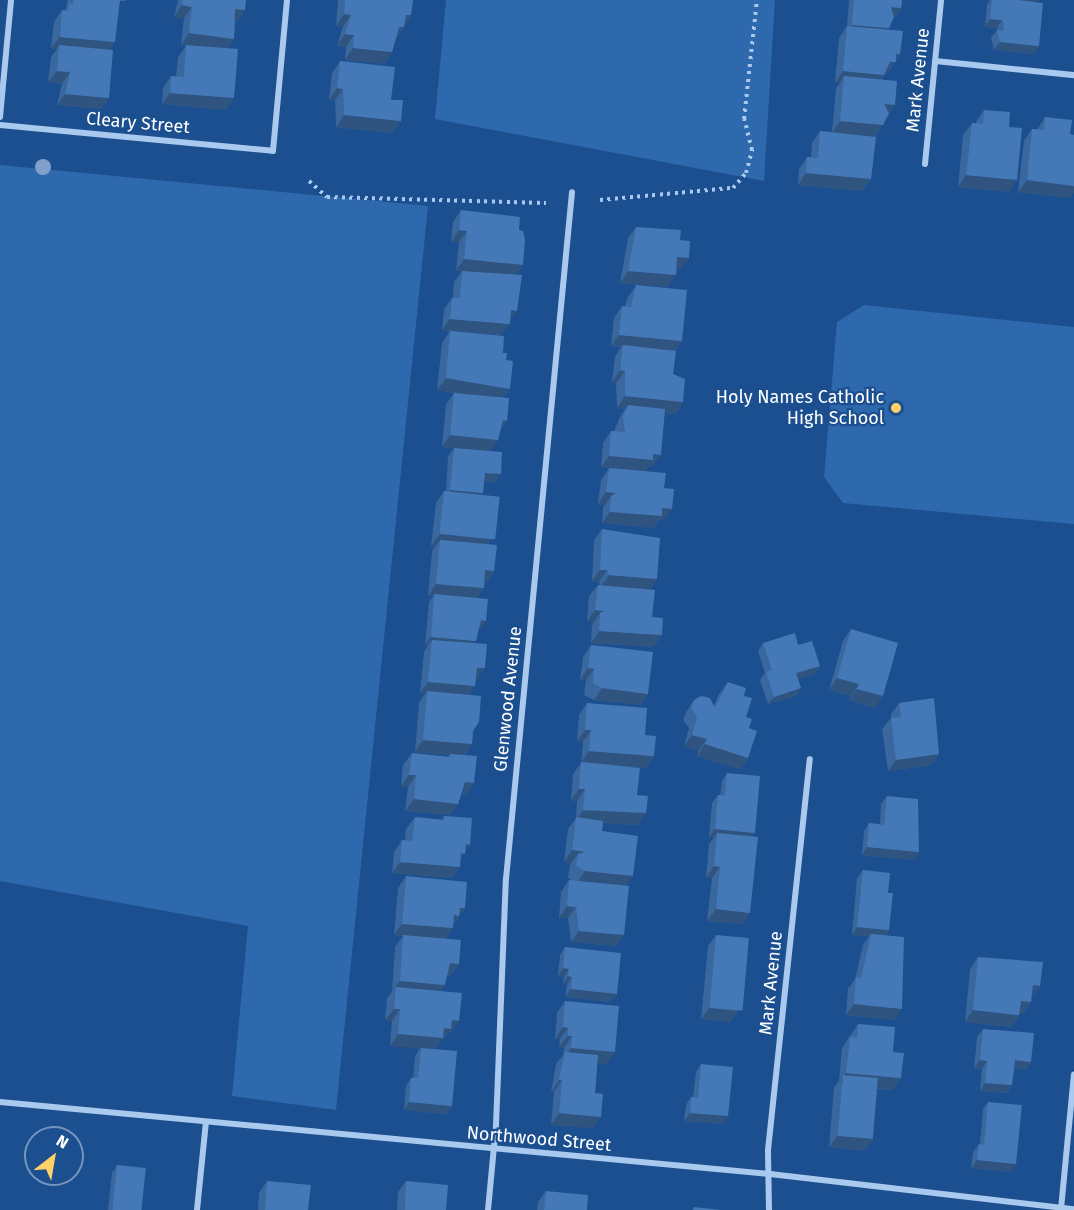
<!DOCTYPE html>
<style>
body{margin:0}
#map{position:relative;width:1074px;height:1210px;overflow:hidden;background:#1b4f8f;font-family:"Fira Sans",sans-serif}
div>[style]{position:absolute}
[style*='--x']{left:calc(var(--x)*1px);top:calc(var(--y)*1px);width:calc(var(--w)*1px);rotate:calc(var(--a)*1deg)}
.green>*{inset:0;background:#2e69ad}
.path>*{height:4px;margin-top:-2px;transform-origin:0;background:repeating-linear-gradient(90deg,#a9c9ee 0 3px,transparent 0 7.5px)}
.street>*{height:6px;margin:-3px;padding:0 3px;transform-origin:3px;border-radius:3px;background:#a9c9ee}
.trees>*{width:16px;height:16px;margin:-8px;border-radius:50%;background:#7ea0ca}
.wall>*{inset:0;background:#3a679d}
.shaded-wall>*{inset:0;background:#305480}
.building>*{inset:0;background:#4478b7;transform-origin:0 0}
.dots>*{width:16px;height:16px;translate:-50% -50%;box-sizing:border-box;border:3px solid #1b4f8f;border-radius:50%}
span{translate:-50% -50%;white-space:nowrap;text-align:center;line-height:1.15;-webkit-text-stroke:4.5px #1b4f8f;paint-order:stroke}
.street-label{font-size:18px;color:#fff}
.poi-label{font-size:18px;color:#fff}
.right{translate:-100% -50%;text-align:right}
.north{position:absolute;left:24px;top:1126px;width:60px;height:60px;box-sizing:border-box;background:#1b4f8f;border:2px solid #7695bc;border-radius:50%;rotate:31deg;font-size:16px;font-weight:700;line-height:24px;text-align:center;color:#fff}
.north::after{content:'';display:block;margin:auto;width:21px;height:27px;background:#ffd166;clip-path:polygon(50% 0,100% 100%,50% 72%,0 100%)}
</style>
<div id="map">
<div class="green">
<i style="clip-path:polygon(446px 0,775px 0,764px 181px,435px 119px)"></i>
<i style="clip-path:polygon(0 165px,428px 206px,336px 1110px,232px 1096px,248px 926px,0 881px)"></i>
<i style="clip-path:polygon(864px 305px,1074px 327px,1074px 524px,843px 503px,824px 477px,837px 322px)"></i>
</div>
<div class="path">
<i style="--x:309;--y:181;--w:24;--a:42"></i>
<i style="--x:327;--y:197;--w:219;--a:1.6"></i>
<i style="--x:600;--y:200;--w:134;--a:-5.2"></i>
<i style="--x:733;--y:188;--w:20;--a:-49"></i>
<i style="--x:746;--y:173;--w:24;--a:-75"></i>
<i style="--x:752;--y:150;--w:32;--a:-104"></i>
<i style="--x:744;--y:119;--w:120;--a:-83.8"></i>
</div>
<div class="street">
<i style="--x:935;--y:61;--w:140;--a:5.8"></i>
<i style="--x:0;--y:117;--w:118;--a:-84.6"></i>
<i style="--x:0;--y:125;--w:274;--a:5.4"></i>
<i style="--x:273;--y:151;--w:152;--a:-84.7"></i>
<i style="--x:925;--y:164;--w:165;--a:-84.4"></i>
<i style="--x:0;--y:1102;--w:773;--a:5.34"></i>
<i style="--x:770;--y:1174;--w:306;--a:6.6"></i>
<i style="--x:1061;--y:1209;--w:135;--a:-84.5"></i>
<i style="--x:197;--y:1210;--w:88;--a:-84.2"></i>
<i style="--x:488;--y:1210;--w:85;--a:-84.6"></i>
<i style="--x:496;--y:1125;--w:246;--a:-87.7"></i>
<i style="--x:506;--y:879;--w:690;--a:-84.51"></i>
<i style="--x:769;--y:1210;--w:60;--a:-91"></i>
<i style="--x:768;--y:1150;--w:393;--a:-83.9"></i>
</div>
<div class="trees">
<i style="left:43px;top:167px"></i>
</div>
<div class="wall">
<i style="clip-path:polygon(68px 0,126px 0,125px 1px,120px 1px,110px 50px,109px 98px,101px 109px,57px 105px,62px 84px,48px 82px,51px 57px,57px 49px,51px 48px,54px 22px,62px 10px,64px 11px,66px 8px,67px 2px)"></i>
<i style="clip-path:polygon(178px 0,246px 0,245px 10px,237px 22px,235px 21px,234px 39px,227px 48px,226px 110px,162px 104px,163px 88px,171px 76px,176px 77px,178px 57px,186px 46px,181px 45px,184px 18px,174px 17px)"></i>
<i style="clip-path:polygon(338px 0,413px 0,411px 15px,396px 39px,392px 52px,384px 64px,345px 60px,346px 47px,337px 46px,343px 27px,336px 26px)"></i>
<i style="clip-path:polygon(849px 0,902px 0,901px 8px,896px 16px,894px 16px,888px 30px,900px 54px,887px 74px,885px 74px,881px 80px,889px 114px,876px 136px,871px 179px,862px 191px,798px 185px,799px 169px,807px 157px,811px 157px,812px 143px,820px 131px,832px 132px,836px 88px,840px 83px,835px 83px,839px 38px,847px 26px)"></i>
<i style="clip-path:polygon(990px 0,1038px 0,1036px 2px,1039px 46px,1033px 54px,994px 50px,991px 38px,997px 30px,997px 28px,985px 27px,987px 5px)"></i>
<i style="clip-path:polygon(340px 61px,401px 121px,392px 133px,336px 127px,335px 100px,329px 100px,332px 73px)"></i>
<i style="clip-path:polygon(984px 110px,1009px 127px,1009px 192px,958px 187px,963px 135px,972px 123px,976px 124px,976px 122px)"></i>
<i style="clip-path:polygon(1045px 117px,1070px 134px,1074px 135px,1074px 192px,1070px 198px,1018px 192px,1024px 141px,1032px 129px,1037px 130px)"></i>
<i style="clip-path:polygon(461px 210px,516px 275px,510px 321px,501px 335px,454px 331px,503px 353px,504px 398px,500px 430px,498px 440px,490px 451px,495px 482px,484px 481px,483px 493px,481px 495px,491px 539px,488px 544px,494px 571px,486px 583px,484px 583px,477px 598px,481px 629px,479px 629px,474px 643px,477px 680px,476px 680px,469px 695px,473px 731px,472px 744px,465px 755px,466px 795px,461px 794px,458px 804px,450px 815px,405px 811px,408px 787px,401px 786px,403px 765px,412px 753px,448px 757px,449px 755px,415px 752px,419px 702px,425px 694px,420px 693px,424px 652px,428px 645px,425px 645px,429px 602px,433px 596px,428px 596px,432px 551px,435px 547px,431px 546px,436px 503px,444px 491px,446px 491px,448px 456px,454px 448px,442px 447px,446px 404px,454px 393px,461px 394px,437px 390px,442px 343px,450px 331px,442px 330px,444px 309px,452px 298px,453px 298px,454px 282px,462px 271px,456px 271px,459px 242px,451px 242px,453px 222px)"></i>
<i style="clip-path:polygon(636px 227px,680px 240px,681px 269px,676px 269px,668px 287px,620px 283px,628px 238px)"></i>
<i style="clip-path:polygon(636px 285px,682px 341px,675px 351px,673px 374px,683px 402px,675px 414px,665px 413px,653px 466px,649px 466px,645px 471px,664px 488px,664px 520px,659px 520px,654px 528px,602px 523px,603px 507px,605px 505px,598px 504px,601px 480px,609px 468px,601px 467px,603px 443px,611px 431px,615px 431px,615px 429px,620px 417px,625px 409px,617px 408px,616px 383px,612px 382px,615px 357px,621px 347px,611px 346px,614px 318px,622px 306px,625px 306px,628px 297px)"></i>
<i style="clip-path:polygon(602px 529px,657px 579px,650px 589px,652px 617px,662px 635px,653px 647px,591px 643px,592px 624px,594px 622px,587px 621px,589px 596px,598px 585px,600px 585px,599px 582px,592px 581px,594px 540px)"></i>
<i style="clip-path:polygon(851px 629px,875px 708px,849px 700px,851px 696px,829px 690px,843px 641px)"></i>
<i style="clip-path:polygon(763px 643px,798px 645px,820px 666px,814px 674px,798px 679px,801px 688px,796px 696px,768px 704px,760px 680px,765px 673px,758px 651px)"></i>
<i style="clip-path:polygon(591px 645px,648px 694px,640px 705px,594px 700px,584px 695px,586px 680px,580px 680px,583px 657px)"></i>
<i style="clip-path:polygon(728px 682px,744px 696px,746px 717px,749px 728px,748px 758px,740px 769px,697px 756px,698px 751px,684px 746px,689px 728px,683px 720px,686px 712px,694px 700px,714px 706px,719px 694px)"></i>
<i style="clip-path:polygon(587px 703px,645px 735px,654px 756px,646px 768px,605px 765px,637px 795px,638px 825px,603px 823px,602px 831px,626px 885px,616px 946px,571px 942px,568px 918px,559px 918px,561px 892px,569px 880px,573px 881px,568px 878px,570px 865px,571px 863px,564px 862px,568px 829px,576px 818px,577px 801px,571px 800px,573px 774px,581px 763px,583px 742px,577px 741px,579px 715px)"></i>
<i style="clip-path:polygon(899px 703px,939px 754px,931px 765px,888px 771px,882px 729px,891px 718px,891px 714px)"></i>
<i style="clip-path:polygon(727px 773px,755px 833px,752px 836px,750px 913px,742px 924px,707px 921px,712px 878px,706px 878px,709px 844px,714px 837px,709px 837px,712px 803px,718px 795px,720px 796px,722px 781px)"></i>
<i style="clip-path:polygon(887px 796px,919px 852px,914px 860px,862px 855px,864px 831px,869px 823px,880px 824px,881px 804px)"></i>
<i style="clip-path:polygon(444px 816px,465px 852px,460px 860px,460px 867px,452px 878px,392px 873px,394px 852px,402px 840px,405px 841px,406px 829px,415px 817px,442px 820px)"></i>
<i style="clip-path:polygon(863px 870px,888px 893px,889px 930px,886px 935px,894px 1020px,846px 1015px,848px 989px,855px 979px,863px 945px,869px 936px,852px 935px,857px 878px)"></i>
<i style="clip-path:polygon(406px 876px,465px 908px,453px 925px,453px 928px,445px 939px,459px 964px,450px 976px,447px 975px,440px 991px,451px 1033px,449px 1032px,443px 1041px,441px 1040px,435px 1049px,452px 1106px,446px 1114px,404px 1110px,406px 1086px,411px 1078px,413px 1078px,415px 1056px,420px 1048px,390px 1046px,392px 1021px,385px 1020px,387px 998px,392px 992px,395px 947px,403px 936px,394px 935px,398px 888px)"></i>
<i style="clip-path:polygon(716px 935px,738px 1011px,730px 1022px,701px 1019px,708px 946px)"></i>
<i style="clip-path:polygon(565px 947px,611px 1002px,565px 997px,567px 985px,563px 984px,564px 977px,558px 976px,560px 955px)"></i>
<i style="clip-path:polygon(978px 957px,1032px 997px,1023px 1014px,1020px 1013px,1019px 1015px,1011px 1027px,965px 1022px,970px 969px)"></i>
<i style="clip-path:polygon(565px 1001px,607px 1064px,597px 1063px,595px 1093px,593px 1128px,551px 1125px,554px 1092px,551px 1092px,556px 1064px,563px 1055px,564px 1048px,559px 1047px,560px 1039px,555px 1039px,557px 1013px)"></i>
<i style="clip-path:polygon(858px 1024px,893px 1052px,901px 1078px,893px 1090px,877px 1089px,873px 1139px,864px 1151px,829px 1147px,834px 1087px,839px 1081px,842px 1048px)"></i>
<i style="clip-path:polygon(983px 1029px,1031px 1062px,1026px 1070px,1014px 1068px,1012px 1085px,1007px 1093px,980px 1091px,982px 1069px,974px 1068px,977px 1037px)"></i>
<i style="clip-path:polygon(701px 1064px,723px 1124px,684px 1121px,686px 1105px,691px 1097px,693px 1097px,696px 1072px)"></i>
<i style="clip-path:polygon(988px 1102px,1016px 1164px,1011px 1172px,971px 1168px,973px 1152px,979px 1144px,980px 1144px,983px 1109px)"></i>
<i style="clip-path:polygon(117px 1165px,142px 1210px,108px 1210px,112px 1173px)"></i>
<i style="clip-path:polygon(267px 1181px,308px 1210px,258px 1210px,259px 1193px)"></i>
<i style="clip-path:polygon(406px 1181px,446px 1210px,397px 1210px,398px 1192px)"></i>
<i style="clip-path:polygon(546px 1191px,587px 1210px,537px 1210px,538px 1202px)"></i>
</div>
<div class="shaded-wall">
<i style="clip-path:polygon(1012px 0,1038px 0,1036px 3px)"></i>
<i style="clip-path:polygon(182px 5px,192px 7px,184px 18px,174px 17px)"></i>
<i style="clip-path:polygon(891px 7px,901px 8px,896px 16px,885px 15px)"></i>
<i style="clip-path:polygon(235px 9px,245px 10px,237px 22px,227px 20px)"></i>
<i style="clip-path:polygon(344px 14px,351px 15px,343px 27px,336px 26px)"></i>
<i style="clip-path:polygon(406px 15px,411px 15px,403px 27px)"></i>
<i style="clip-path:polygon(990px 19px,1002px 20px,997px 28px,985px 27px)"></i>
<i style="clip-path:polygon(852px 25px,889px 28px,884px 36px,846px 33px)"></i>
<i style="clip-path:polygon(399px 27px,404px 27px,396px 39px)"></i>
<i style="clip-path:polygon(189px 33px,234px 39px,226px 50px,181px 45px)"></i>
<i style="clip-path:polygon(345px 34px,354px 35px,346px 47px,337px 46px)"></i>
<i style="clip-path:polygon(60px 37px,115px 42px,107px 54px,59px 45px,57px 49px,51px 48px)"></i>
<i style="clip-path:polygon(1000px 42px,1039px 46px,1033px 54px,994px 50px)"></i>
<i style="clip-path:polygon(353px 48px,392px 52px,384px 64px,345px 60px)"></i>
<i style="clip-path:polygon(896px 54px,900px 54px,887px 74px,882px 73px)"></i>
<i style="clip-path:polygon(57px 71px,70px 72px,62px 84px,48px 82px)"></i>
<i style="clip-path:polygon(843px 71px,884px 75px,876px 86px,844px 76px,840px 83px,835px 83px)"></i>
<i style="clip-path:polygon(337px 88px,343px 89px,335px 100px,329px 100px)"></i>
<i style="clip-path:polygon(170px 93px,234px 98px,226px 110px,162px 104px)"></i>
<i style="clip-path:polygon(65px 94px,109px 98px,101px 109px,57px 105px)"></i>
<i style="clip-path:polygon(884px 104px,895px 105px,887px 116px)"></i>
<i style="clip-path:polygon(344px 115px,401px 121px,392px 133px,336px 127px)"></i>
<i style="clip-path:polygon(840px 121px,883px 125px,875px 137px,832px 133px)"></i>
<i style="clip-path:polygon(806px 173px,871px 179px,862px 191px,798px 185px)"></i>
<i style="clip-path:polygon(966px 175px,1017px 180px,1009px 192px,958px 187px)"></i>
<i style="clip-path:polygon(1027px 180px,1074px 186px,1074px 192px,1070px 198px,1018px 192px)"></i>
<i style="clip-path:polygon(459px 230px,467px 231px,459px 242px,451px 242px)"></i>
<i style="clip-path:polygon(677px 257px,689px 258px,681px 269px,669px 268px)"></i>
<i style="clip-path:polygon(464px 259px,523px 265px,514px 277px,456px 271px)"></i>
<i style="clip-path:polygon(628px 271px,676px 275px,668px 287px,620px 283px)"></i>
<i style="clip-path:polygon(511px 310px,517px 311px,509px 322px)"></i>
<i style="clip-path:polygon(450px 319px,510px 324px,501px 335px,442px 330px)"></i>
<i style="clip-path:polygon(619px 335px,682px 341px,673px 353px,623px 345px,621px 347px,611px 346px)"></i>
<i style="clip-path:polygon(620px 370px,625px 371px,616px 383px,612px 382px)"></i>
<i style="clip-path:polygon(446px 378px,510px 389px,502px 400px,437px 390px)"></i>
<i style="clip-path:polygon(625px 396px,683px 402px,675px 414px,626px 409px,628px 405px,625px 409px,617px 408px)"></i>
<i style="clip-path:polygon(503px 420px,507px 421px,499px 432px)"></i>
<i style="clip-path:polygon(450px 435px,498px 440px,490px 452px,442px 447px)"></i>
<i style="clip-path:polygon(653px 454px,661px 455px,653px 466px,649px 466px,644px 472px,601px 467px,609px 456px)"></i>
<i style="clip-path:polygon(485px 473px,501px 474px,495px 482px,479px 481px)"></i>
<i style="clip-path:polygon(450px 490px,483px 493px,477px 501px,445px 498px)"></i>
<i style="clip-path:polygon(606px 492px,616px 493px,611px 496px,605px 505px,598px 504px)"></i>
<i style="clip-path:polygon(662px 508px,672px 509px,664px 520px,659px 520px,654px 528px,602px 523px,610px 512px)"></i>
<i style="clip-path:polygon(440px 534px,491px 539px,483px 551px,440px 540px,435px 547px,431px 546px)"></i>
<i style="clip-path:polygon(485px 570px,494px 571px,486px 583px,477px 582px)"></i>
<i style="clip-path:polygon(600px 570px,607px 570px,599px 582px,592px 581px)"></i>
<i style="clip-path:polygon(609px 575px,657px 579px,649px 591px,601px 586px)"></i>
<i style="clip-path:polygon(436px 584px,484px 588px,476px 600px,434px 594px,433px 596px,428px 596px)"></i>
<i style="clip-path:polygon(595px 610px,605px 611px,600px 613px,594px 622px,587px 621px)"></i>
<i style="clip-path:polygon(481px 620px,486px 621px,481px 629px,476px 628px)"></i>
<i style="clip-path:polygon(599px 631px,662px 635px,653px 647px,591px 643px)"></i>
<i style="clip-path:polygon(431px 637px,476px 641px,470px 649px,432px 640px,428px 645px,425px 645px)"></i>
<i style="clip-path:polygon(820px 666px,814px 674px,791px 681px,796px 673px)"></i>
<i style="clip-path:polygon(477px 668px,485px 668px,477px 680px,469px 679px)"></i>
<i style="clip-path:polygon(588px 668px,594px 669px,586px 680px,580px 680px)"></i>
<i style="clip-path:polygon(837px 678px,859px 684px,851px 696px,829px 690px)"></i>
<i style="clip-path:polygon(428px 682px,475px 686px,467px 697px,427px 691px,425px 694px,420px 693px)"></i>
<i style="clip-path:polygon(602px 688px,648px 694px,640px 705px,594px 700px)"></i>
<i style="clip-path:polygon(801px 688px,796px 696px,768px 704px,774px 697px)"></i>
<i style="clip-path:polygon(857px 689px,883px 696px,875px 708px,849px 700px)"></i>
<i style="clip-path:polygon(585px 730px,591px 730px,583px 742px,577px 741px)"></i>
<i style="clip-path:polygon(692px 735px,707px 739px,698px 751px,684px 746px)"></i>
<i style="clip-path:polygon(423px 740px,472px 744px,464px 756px,415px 752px)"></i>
<i style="clip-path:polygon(705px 744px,748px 758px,740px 769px,697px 756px)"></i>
<i style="clip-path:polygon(589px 751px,654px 756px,646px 768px,581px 762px)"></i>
<i style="clip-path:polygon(939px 754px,931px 765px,888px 771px,896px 760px)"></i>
<i style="clip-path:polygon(409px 775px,416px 775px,408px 787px,401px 786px)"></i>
<i style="clip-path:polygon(465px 782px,474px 783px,466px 795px,457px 794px)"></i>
<i style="clip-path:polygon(579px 789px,585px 789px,577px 801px,571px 800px)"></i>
<i style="clip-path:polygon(414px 799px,458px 804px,450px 815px,405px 811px)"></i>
<i style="clip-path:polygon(583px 810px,646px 813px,638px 825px,575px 821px)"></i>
<i style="clip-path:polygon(715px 829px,755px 833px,749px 841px,717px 833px,714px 837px,709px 837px)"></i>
<i style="clip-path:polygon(466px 844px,470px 845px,457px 865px,453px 865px)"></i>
<i style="clip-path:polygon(867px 847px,919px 852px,914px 860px,862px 855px)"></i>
<i style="clip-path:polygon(572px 850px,586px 852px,578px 854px,571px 863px,564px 862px)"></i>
<i style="clip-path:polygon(400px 862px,460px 867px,452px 878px,392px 873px)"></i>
<i style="clip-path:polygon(714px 866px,720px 867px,712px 878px,706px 878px)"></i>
<i style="clip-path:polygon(585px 871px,633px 876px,624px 888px,577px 883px)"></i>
<i style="clip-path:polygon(567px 906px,576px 907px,568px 918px,559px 918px)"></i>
<i style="clip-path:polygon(460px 908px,465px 908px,451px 927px,446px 926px)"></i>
<i style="clip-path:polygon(716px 909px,750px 913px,742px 924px,707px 921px)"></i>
<i style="clip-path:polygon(402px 924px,453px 928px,444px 939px,394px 935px)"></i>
<i style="clip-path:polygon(857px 927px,889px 930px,884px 938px,871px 934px,869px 936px,852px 935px)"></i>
<i style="clip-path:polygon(579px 931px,624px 935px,616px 946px,571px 942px)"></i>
<i style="clip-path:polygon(450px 963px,459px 964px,450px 976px,442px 975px)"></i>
<i style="clip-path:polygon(563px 968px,569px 969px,564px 977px,558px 976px)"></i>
<i style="clip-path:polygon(568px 976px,572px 977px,567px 985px,563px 984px)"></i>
<i style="clip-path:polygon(400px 981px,445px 985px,436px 996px,396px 987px,391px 992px)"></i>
<i style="clip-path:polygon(1033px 985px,1040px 986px,1032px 997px)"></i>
<i style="clip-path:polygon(571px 989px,617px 994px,611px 1002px,565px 997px)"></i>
<i style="clip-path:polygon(1021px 1001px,1031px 1002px,1023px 1014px,1013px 1013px)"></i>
<i style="clip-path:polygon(854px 1004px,902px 1009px,894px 1020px,846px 1015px)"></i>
<i style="clip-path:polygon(709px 1008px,738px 1011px,730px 1022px,701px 1019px)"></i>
<i style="clip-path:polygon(394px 1009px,400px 1009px,392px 1021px,385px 1020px)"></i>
<i style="clip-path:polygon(973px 1010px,1019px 1015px,1011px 1027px,965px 1022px)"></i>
<i style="clip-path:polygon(452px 1020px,459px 1021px,451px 1033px,449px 1032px,443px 1041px,441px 1040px,435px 1050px,390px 1046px,398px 1034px,444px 1028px)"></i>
<i style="clip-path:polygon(563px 1027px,568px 1028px,560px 1039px,555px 1039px)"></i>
<i style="clip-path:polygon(568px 1036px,572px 1036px,564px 1048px,559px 1047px)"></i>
<i style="clip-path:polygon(571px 1048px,615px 1052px,607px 1064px,563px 1060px)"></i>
<i style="clip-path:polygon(980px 1060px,987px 1061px,982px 1069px,974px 1068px)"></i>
<i style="clip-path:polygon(1015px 1060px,1031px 1062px,1026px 1070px,1009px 1068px)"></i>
<i style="clip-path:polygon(846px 1073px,901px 1078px,893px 1090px,842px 1085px,842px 1079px)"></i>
<i style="clip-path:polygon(559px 1080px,562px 1080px,554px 1092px,551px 1092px)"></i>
<i style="clip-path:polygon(985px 1083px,1012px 1085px,1007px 1093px,980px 1091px)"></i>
<i style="clip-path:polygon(409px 1102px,452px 1106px,446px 1114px,404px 1110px)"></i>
<i style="clip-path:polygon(559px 1113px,601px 1117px,593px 1128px,551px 1125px)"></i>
<i style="clip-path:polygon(690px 1113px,728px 1116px,723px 1124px,684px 1121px)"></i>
<i style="clip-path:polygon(837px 1136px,873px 1139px,864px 1151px,829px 1147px)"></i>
<i style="clip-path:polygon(977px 1160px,1016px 1164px,1011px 1172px,971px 1168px)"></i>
</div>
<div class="building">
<i style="clip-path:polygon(74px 0,120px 0,115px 42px,60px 37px,62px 10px,68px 11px,69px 3px,73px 4px)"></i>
<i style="clip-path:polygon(183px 0,246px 0,245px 10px,235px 9px,234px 39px,189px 33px,192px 7px,182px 5px)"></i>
<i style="clip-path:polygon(345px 0,413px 0,411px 15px,406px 15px,404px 27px,399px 27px,392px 52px,353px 48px,354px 35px,345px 34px,351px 15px,344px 14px)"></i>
<i style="clip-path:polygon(854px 0,902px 0,901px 8px,891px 7px,894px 17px,889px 28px,852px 25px)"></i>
<i style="clip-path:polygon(992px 0,1018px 0,1043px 3px,1039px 46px,1000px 42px,997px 30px,1003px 31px,1004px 25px,1002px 20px,990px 19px)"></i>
<i style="clip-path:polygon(847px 26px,903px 31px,900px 54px,896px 54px,896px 62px,890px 62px,884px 75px,843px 71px)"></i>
<i style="clip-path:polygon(59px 45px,113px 50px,109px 98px,65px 94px,70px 72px,57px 71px)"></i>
<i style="clip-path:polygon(186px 45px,238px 49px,234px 98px,170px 93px,171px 76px,184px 77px)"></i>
<i style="clip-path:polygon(340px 61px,395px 67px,391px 100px,403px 100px,401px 121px,344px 115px,343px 89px,337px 88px)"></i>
<i style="clip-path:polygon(844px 76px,897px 81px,895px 105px,884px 104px,889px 113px,883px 125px,840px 121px)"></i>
<i style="clip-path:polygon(984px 110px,1010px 112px,1009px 127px,1022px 128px,1017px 180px,966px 175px,972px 123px,983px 124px)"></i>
<i style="clip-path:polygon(1045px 117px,1072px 120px,1070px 134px,1074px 135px,1074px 186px,1027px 180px,1032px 129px,1044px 130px)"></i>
<i style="clip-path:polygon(820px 131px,876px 137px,871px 179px,806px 173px,807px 157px,818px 158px)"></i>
<i style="clip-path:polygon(461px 210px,520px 217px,519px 230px,523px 231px,525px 240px,523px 265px,464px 259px,467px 231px,459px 230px)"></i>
<i style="clip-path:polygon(636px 227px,681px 230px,680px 240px,690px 241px,689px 258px,677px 257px,676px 275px,628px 271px)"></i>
<i style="clip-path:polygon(462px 271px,522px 275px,517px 311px,511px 310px,510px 324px,450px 319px,452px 298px,460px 298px)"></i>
<i style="clip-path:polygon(636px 285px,687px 290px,682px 341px,619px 335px,622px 306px,631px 307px)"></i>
<i style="clip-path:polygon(450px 331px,504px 336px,503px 353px,507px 353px,506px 360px,513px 361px,510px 389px,446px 378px)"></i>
<i style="clip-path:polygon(623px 345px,676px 351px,673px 374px,685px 379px,683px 402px,625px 396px,625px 371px,620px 370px)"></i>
<i style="clip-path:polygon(454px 393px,509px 398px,507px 421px,503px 420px,498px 440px,450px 435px)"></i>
<i style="clip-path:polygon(628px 405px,665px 409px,661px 455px,653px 454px,653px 460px,609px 456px,611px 431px,625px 432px,623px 417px)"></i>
<i style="clip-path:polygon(454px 448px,502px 452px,501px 474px,485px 473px,483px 493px,450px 490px)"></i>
<i style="clip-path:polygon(609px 468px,666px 473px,664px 488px,674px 489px,672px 509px,662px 508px,662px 516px,610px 512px,611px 496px,616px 493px,606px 492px)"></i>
<i style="left:444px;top:491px;width:56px;height:43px;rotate:6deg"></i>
<i style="clip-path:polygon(602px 529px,660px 538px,657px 579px,609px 575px,607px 570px,600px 570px)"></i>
<i style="clip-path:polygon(440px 540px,497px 545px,494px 571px,485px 570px,484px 588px,436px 584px)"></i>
<i style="clip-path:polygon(598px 585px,655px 590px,652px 617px,663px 618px,662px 635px,599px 631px,600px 613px,605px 611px,595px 610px)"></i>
<i style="clip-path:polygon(434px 594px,488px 599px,486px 621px,481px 620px,476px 641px,431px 637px)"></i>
<i style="clip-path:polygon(851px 629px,898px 643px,883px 696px,857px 689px,859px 684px,837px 678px)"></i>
<i style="clip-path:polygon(795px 633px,798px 645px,812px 641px,820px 666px,796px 673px,801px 688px,774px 697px,766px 672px,772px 670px,763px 643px)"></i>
<i style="clip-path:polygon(432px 640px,487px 644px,485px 668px,477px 668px,475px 686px,428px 682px)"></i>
<i style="clip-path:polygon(591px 645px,653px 652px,648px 694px,602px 688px,593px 683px,594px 669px,588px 668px)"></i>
<i style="clip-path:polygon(728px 682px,746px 688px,744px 696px,752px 698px,746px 717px,752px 719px,749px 728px,757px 731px,748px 758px,705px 744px,707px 739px,692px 735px,697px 717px,691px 708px,694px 700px,701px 696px,710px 698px,715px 708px)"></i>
<i style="clip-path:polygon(427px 691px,481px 696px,479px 722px,473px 731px,472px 744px,423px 740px)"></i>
<i style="clip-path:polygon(934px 698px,939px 754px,896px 760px,891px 718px,901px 717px,899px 703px)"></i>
<i style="clip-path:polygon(587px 703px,647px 708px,645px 735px,656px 736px,654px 756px,589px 751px,591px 730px,585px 730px)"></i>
<i style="clip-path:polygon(412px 753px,450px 757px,450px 754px,477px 756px,474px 783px,465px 782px,458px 804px,414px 799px,416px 775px,409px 775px)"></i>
<i style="clip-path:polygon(581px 762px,640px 768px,637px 795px,648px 796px,646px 813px,583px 810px,585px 789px,579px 789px)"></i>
<i style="clip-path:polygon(727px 773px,760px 776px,755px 833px,715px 829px,718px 795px,725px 796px)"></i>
<i style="clip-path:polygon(887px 796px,918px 799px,919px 852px,867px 847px,869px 823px,884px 825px)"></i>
<i style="clip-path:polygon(444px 816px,472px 818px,470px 845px,466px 844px,465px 854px,461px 853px,460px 867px,400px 862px,402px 840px,412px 841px,415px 817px,444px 820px)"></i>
<i style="clip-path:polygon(576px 817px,603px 821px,602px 831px,638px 836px,633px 876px,585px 871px,576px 866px,578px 854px,586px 852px,572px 850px)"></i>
<i style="clip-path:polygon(717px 833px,758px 837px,750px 913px,716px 909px,720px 867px,714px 866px)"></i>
<i style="clip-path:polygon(863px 870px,890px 873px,888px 893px,893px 893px,889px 930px,857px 927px)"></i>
<i style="clip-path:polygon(406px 876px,467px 882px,465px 908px,460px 908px,459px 916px,454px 915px,453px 928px,402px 924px)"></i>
<i style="clip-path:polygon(569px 880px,629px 886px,624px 935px,579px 931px,576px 907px,567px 906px)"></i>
<i style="clip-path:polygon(871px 934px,904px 937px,902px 1009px,854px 1004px,856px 977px,861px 978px)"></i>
<i style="clip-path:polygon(403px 935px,461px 940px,459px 964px,450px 963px,445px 985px,400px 981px)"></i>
<i style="left:716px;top:935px;width:33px;height:73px;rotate:5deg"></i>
<i style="clip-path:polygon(565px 947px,621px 953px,617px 994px,571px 989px,572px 977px,568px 976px,569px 969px,563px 968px)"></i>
<i style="clip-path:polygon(978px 957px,1043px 962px,1040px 986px,1033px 985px,1031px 1002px,1021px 1001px,1019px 1015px,973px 1010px)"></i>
<i style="clip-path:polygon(396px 987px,462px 993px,459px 1021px,452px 1020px,451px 1029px,444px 1028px,443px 1038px,398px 1034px,400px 1009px,394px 1009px)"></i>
<i style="clip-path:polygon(565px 1001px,619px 1006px,615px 1052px,571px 1048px,572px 1036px,568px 1036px,568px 1028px,563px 1027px)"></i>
<i style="clip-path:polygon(858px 1024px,895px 1027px,893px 1052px,904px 1053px,901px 1078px,846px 1073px,850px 1037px,857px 1038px)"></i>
<i style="clip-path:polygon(983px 1029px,1034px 1033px,1031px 1062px,1015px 1060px,1012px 1085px,985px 1083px,987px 1061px,980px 1060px)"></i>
<i style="clip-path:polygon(421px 1048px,457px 1051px,452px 1106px,409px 1102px,411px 1078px,418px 1078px)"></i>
<i style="clip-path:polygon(565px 1052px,598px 1055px,595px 1093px,603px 1094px,601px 1117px,559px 1113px,562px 1080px,559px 1080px)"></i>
<i style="clip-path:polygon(701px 1064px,733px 1067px,728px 1116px,690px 1113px,691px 1097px,698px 1098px)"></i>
<i style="left:843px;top:1075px;width:35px;height:61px;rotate:5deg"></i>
<i style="clip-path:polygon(988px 1102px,1022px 1105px,1016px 1164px,977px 1160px,979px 1144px,984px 1145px)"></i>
<i style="left:117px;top:1165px;width:29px;height:45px;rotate:6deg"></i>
<i style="clip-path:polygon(267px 1181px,311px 1185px,308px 1210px,265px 1210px)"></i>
<i style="clip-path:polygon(406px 1181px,448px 1185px,446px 1210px,405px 1210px)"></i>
<i style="clip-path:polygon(546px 1191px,588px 1195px,587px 1210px,544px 1210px)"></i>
<i style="clip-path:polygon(694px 1207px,721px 1210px,693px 1210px)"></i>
</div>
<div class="dots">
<i style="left:896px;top:408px;background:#ffd166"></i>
</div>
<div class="street-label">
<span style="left:918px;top:80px;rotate:-84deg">Mark Avenue</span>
<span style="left:138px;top:123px;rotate:5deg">Cleary Street</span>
<span style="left:508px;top:699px;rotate:-84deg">Glenwood Avenue</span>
<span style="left:771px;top:983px;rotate:-84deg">Mark Avenue</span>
<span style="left:539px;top:1139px;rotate:5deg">Northwood Street</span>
</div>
<div class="poi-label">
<span class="right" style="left:884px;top:408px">Holy Names Catholic<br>High School</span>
</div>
<div class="north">N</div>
</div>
